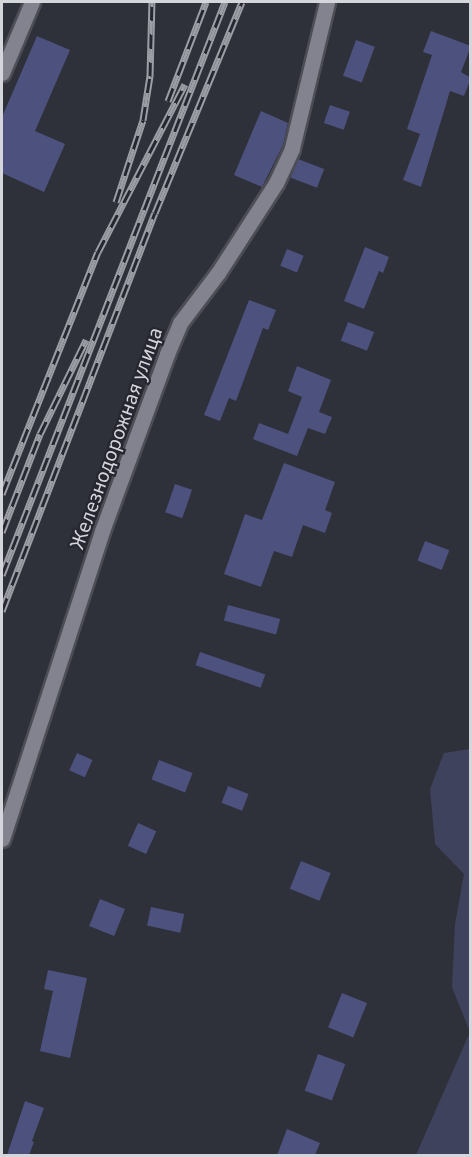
<!DOCTYPE html>
<meta charset="utf-8">
<style>
body{margin:0}
#map{position:relative;width:472px;height:1157px;overflow:hidden;background:#2f313a;font-family:"Source Sans 3",sans-serif}
div>[style]{position:absolute}
[style*='--x']{left:calc(var(--x)*1px);top:calc(var(--y)*1px);width:calc(var(--w)*1px);rotate:calc(var(--a)*1deg)}
.green>*{inset:0;background:#3f425c}
.building>*{inset:0;background:#4c517e;transform-origin:0 0}
.roads{filter:drop-shadow(2px 0 #4d4e55) drop-shadow(-2px 0 #4d4e55) drop-shadow(0 2px #4d4e55) drop-shadow(0 -2px #4d4e55)}
.minor>*{height:15px;margin:-7.5px;padding:0 7.5px;transform-origin:7.5px;border-radius:7.5px;background:#82838e}
.rail>*{height:7px;margin-top:-3.5px;transform-origin:0;background:repeating-linear-gradient(90deg,#262730 0 14px,#9c9ea5 0 28px);box-sizing:border-box;border-block:2px solid #9c9ea5}
span{translate:-50% -50%;white-space:nowrap;text-align:center;line-height:1.15;-webkit-text-stroke:4.5px #262730;paint-order:stroke}
.street-label{font-size:21px;color:#d5d6dc}
.frame{position:absolute;inset:0;border:3px solid #d5d6dc;pointer-events:none}
</style>
<div id="map">
<div class="green">
<i style="clip-path:polygon(470px 749px,470px 1155px,416px 1155px,470px 1032px,452px 987px,455px 924px,464px 874px,435px 844px,430px 789px,444px 753px)"></i>
</div>
<div class="building">
<i style="clip-path:polygon(431px 31px,471px 46px,461px 72px,471px 78px,464px 96px,450px 91px,421px 187px,403px 180px,420px 134px,407px 129px,432px 55px,423px 52px)"></i>
<i style="clip-path:polygon(37px 36px,70px 50px,35px 131px,65px 144px,44px 192px,2px 173px,2px 117px)"></i>
<i style="left:356px;top:40px;width:20px;height:38px;rotate:20deg"></i>
<i style="left:330px;top:105px;width:21px;height:19px;rotate:19deg"></i>
<i style="clip-path:polygon(261px 111px,288px 123px,283px 145px,262px 187px,234px 175px)"></i>
<i style="left:298px;top:159px;width:28px;height:20px;rotate:21deg"></i>
<i style="clip-path:polygon(365px 247px,389px 257px,383px 273px,379px 271px,364px 309px,344px 301px)"></i>
<i style="left:287px;top:249px;width:18px;height:18px;rotate:22deg"></i>
<i style="clip-path:polygon(249px 300px,276px 310px,268px 330px,263px 328px,236px 401px,229px 398px,220px 421px,204px 415px)"></i>
<i style="left:348px;top:322px;width:28px;height:20px;rotate:21deg"></i>
<i style="clip-path:polygon(297px 366px,331px 380px,319px 412px,332px 417px,325px 434px,308px 428px,297px 456px,253px 439px,259px 423px,288px 434px,302px 397px,288px 391px)"></i>
<i style="clip-path:polygon(284px 463px,335px 482px,325px 510px,332px 513px,325px 533px,303px 525px,292px 557px,274px 551px,261px 587px,224px 574px,245px 514px,262px 520px)"></i>
<i style="left:175px;top:484px;width:18px;height:30px;rotate:19deg"></i>
<i style="left:425px;top:541px;width:26px;height:21px;rotate:21deg"></i>
<i style="left:228px;top:605px;width:54px;height:16px;rotate:15deg"></i>
<i style="left:200px;top:652px;width:69px;height:14px;rotate:19deg"></i>
<i style="left:77px;top:753px;width:17px;height:19px;rotate:24deg"></i>
<i style="left:159px;top:760px;width:36px;height:21px;rotate:21deg"></i>
<i style="left:228px;top:786px;width:22px;height:18px;rotate:21deg"></i>
<i style="left:138px;top:823px;width:20px;height:25px;rotate:24deg"></i>
<i style="left:301px;top:861px;width:32px;height:30px;rotate:22deg"></i>
<i style="left:100px;top:899px;width:27px;height:29px;rotate:22deg"></i>
<i style="left:151px;top:907px;width:34px;height:19px;rotate:12deg"></i>
<i style="clip-path:polygon(48px 970px,87px 978px,70px 1058px,40px 1051px,53px 991px,44px 989px)"></i>
<i style="left:342px;top:993px;width:27px;height:37px;rotate:22deg"></i>
<i style="left:318px;top:1054px;width:29px;height:39px;rotate:20deg"></i>
<i style="clip-path:polygon(25px 1101px,44px 1108px,32px 1141px,34px 1142px,29px 1155px,7px 1155px)"></i>
<i style="clip-path:polygon(287px 1129px,320px 1143px,315px 1155px,277px 1155px)"></i>
</div>
<div class="roads">
<div class="minor">
<i style="--x:2;--y:73;--w:77;--a:-67.1"></i>
<i style="--x:2;--y:839;--w:324;--a:-72"></i>
<i style="--x:102;--y:531;--w:189;--a:-69.8"></i>
<i style="--x:167;--y:354;--w:34;--a:-67"></i>
<i style="--x:180;--y:323;--w:63;--a:-52.8"></i>
<i style="--x:218;--y:273;--w:107;--a:-57.2"></i>
<i style="--x:276;--y:183;--w:38;--a:-65"></i>
<i style="--x:292;--y:148;--w:150;--a:-76.5"></i>
</div>
</div>
<div class="rail">
<i style="--x:168;--y:101;--w:106;--a:-69"></i>
<i style="--x:116;--y:202;--w:86;--a:-71.8"></i>
<i style="--x:143;--y:120;--w:45;--a:-81"></i>
<i style="--x:150;--y:76;--w:74;--a:-88.5"></i>
<i style="--x:2;--y:494;--w:260;--a:-68.4"></i>
<i style="--x:98;--y:252;--w:189;--a:-62.6"></i>
<i style="--x:2;--y:532;--w:105;--a:-68.8"></i>
<i style="--x:40;--y:434;--w:105;--a:-63.9"></i>
<i style="--x:2;--y:575;--w:615;--a:-68.74"></i>
<i style="--x:2;--y:611;--w:426;--a:-69"></i>
<i style="--x:155;--y:213;--w:228;--a:-67.6"></i>
</div>
<div class="street-label">
<span style="left:116px;top:438px;rotate:-70deg">Железнодорожная улица</span>
</div>
<div class="frame"></div>
</div>
